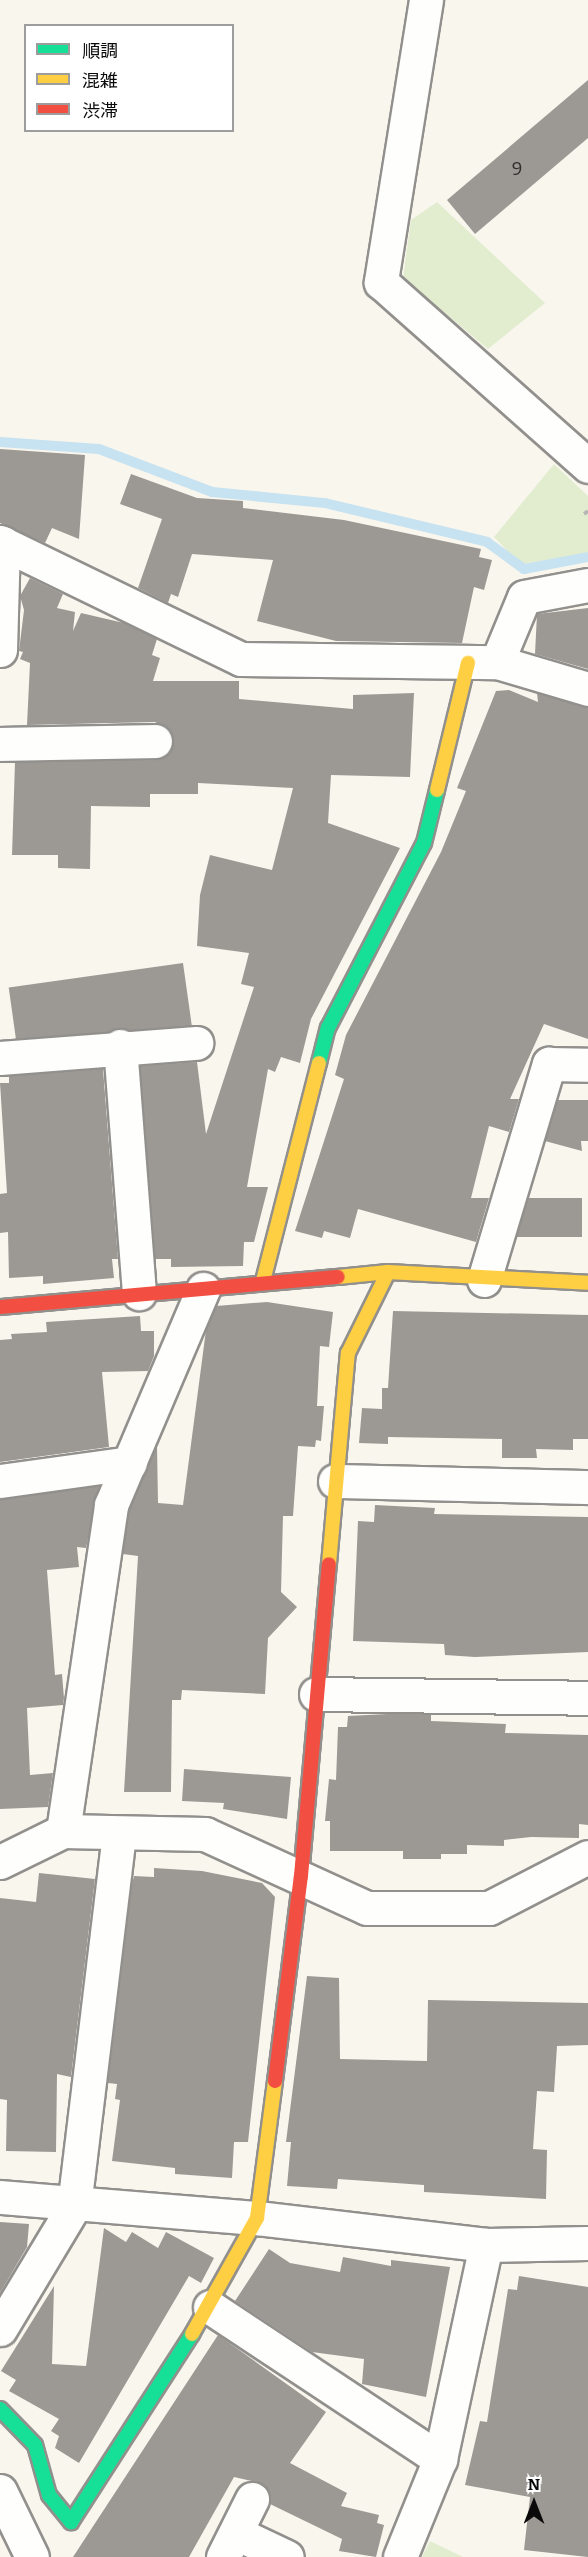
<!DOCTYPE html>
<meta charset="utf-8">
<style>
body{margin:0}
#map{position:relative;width:588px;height:2557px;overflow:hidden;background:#f9f6ee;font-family:Bitter,"Noto Sans JP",serif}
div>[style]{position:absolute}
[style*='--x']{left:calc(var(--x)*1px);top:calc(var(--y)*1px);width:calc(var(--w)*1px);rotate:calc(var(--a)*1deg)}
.green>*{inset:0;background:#e2edcf}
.stream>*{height:10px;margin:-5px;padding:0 5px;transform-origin:5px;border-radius:5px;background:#c7e2f0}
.building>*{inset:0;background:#9c9994;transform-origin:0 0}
.path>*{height:4px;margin-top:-2px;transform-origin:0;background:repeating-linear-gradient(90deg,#b7b6b5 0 6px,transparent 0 9px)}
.roads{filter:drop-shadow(2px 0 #92908d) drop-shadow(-2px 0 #92908d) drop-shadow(0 2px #92908d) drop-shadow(0 -2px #92908d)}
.street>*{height:33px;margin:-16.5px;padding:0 16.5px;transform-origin:16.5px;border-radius:16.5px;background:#fefefc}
.fast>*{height:14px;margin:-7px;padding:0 7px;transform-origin:7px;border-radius:7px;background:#16e098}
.slow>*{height:14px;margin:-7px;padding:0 7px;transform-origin:7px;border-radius:7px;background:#ffcf43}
.jam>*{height:14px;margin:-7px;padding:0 7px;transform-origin:7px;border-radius:7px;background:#f24e42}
span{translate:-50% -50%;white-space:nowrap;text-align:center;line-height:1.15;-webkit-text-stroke:6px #fff;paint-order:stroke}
.number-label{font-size:18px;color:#2e2e2c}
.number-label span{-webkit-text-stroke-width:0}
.legend{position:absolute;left:24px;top:24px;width:210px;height:108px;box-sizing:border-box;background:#fff;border:2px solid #9d9d9d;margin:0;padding:8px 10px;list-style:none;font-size:18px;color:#0a0a0a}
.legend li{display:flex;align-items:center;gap:12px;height:30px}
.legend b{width:30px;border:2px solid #9d9d9d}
.north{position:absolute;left:504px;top:2473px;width:60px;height:60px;-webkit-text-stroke:4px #fff;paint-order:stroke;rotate:0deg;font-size:16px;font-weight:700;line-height:24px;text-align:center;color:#0a0a0a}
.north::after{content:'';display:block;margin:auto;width:21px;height:27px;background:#0a0a0a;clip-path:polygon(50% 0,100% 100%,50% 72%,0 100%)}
</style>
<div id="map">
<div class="green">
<i style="clip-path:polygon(437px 202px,545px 303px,488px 349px,403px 278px,411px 220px)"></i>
<i style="clip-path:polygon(554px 464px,588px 496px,588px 554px,520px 564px,494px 537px)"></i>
<i style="clip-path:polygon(430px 2541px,463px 2557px,422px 2557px)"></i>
</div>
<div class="stream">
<i style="--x:0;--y:442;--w:99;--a:4"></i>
<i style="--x:99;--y:449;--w:121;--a:20.8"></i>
<i style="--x:212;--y:492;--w:114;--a:5.6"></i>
<i style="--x:325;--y:503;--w:167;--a:13.5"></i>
<i style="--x:487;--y:542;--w:46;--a:36.1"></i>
<i style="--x:524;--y:569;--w:65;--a:-10.6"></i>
</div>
<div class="building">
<i style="clip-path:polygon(588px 80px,588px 138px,475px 234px,447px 200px)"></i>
<i style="clip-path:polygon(0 449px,85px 455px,79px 539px,52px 528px,45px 543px,0 523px)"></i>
<i style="clip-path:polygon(131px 474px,197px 498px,243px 501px,243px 508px,344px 520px,481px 549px,479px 557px,492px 560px,484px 590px,474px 587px,462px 643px,336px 641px,257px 621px,273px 560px,192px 554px,178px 597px,171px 594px,168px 603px,138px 588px,162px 519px,120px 504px)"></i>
<i style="clip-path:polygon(30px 578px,63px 594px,57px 608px,75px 612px,73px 631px,81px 613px,124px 623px,157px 639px,152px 655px,160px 658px,153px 681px,239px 681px,239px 699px,353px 709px,353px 695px,414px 693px,410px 777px,331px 775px,328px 823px,400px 848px,311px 1019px,300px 1063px,281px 1057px,275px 1072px,268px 1069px,247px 1187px,268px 1187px,254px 1242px,244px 1242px,243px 1266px,171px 1267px,171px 1259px,155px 1259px,140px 1066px,197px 1062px,206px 1134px,254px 987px,241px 984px,249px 953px,197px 946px,200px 895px,210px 855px,272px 870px,293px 788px,198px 783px,198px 794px,150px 794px,150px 807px,91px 806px,90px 869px,58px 868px,58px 855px,12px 855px,15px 762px,155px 760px,165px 757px,174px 741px,171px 731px,155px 722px,27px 725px,30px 663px,20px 659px,23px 652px,19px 651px,24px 610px,20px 596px)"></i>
<i style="clip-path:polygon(588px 608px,588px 669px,535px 654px,537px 614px)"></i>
<i style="clip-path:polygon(509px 690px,538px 702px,537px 693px,588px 707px,588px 1039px,544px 1024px,510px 1099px,519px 1099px,509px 1132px,489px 1126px,471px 1198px,489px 1198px,476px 1242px,358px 1209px,350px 1238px,324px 1231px,322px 1238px,295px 1231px,344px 1079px,335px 1075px,346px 1035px,441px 852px,466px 791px,457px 788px,496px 691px)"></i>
<i style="left:183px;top:963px;width:63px;height:176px;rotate:82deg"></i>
<i style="clip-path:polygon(103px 1069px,118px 1259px,112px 1259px,114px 1278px,43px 1284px,43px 1276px,9px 1278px,8px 1232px,0 1233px,0 1194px,7px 1193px,0 1083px,9px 1083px,9px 1076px)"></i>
<i style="clip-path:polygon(558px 1100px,588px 1100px,588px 1141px,581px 1141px,582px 1151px,545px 1141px)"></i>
<i style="clip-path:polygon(528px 1198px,582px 1198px,582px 1237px,516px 1237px)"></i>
<i style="clip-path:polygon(267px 1302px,333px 1312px,329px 1347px,320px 1346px,317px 1406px,324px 1406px,321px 1441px,316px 1440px,315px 1447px,298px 1446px,293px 1516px,283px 1516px,281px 1592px,297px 1607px,268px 1638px,265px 1694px,182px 1690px,181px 1700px,172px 1700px,171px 1792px,124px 1792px,138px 1556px,123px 1554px,129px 1510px,157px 1446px,158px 1503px,183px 1505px,206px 1330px,216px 1306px)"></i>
<i style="clip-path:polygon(393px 1311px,588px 1315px,588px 1439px,573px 1439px,573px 1450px,536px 1449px,537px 1458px,502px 1458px,502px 1439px,388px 1437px,388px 1444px,359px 1443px,362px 1408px,382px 1409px,382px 1388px,388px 1388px)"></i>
<i style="clip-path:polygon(140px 1316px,141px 1331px,154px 1331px,154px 1356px,148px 1371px,102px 1372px,109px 1447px,0 1462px,0 1340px,12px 1339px,11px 1334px,47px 1332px,46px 1322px)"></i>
<i style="clip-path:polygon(99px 1486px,86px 1548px,77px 1547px,79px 1567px,47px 1570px,55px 1675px,62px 1674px,64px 1698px,63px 1705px,27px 1708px,30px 1775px,53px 1773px,48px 1807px,0 1809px,0 1499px)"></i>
<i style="clip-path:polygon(375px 1505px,435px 1508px,434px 1514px,588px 1517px,588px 1652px,475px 1657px,445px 1655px,444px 1644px,353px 1641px,358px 1521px,374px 1522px)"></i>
<i style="clip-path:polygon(387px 1714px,431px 1714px,431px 1721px,506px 1724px,505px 1733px,588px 1735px,588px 1825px,579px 1824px,579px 1838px,531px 1837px,504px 1840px,504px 1846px,467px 1845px,467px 1854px,441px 1854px,441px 1859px,403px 1859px,403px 1851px,330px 1851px,330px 1821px,325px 1821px,329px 1779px,336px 1780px,338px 1727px,347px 1727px,348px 1716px)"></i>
<i style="clip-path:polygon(184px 1769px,291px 1777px,287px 1819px,223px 1809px,224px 1803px,182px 1801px)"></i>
<i style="clip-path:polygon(154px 1868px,202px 1871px,262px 1883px,275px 1897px,248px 2142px,234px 2142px,232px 2178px,175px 2174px,175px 2168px,112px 2161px,120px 2100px,115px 2099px,117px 2084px,108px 2083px,132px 1884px,134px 1876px,154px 1877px)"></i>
<i style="clip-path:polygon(39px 1873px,95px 1879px,71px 2077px,57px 2074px,56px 2152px,6px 2151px,7px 2100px,0 2099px,0 1898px,36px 1902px)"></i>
<i style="clip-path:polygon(307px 1976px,339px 1978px,340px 2059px,427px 2061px,428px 2000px,588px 2003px,588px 2045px,557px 2046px,554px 2092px,537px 2091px,533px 2149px,547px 2150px,546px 2199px,424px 2192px,424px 2185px,338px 2179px,337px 2189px,287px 2186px,291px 2142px,286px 2142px)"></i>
<i style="clip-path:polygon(0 2222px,29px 2224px,27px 2247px,0 2293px)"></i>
<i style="clip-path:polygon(104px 2228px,126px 2242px,132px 2232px,158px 2248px,166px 2232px,214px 2258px,201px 2283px,189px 2276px,79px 2463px,55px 2448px,59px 2436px,51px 2431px,59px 2419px,9px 2391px,16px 2380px,1px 2371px,54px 2286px,52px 2364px,86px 2366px)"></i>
<i style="clip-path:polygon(269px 2249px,290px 2263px,340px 2272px,343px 2257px,391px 2266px,391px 2260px,450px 2267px,426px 2397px,362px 2384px,364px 2359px,312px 2352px,235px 2301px)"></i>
<i style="clip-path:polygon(519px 2276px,588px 2287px,588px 2557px,524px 2550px,530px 2497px,465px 2485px,480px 2421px,487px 2422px,508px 2289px,517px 2290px)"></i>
<i style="clip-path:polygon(218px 2335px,326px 2412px,290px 2463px,347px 2493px,341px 2506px,379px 2515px,377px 2523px,384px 2525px,376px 2557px,339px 2551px,342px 2539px,270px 2504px,268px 2489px,261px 2483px,234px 2477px,189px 2557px,73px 2557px)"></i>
</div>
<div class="path">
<i style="--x:584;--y:514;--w:5;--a:-37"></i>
</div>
<div class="roads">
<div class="street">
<i style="--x:426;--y:0;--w:286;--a:99.1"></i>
<i style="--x:381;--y:282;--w:277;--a:41.6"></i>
<i style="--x:0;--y:542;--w:268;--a:25.9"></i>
<i style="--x:241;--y:659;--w:256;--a:0.7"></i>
<i style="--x:497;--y:662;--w:95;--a:16.5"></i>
<i style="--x:0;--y:650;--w:107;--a:-88.4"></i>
<i style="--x:497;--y:662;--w:70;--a:-67.4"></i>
<i style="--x:524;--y:597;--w:65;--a:-10.6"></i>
<i style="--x:0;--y:744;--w:155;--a:-1.1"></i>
<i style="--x:120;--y:1046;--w:248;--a:85.6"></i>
<i style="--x:0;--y:1058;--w:197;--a:-4.4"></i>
<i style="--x:484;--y:1280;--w:226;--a:-73.3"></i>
<i style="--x:549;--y:1064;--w:39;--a:1"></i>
<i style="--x:0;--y:1481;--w:131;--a:-7.9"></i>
<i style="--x:335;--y:1481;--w:253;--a:1.4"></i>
<i style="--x:316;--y:1694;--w:272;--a:0.8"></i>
<i style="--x:63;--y:1831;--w:330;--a:-81.6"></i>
<i style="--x:111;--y:1505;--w:235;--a:-66.9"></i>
<i style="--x:0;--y:1862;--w:70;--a:-26.2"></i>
<i style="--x:63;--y:1831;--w:142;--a:1.2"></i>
<i style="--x:205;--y:1834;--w:178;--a:24.6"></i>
<i style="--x:367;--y:1908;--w:122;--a:0"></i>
<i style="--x:489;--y:1908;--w:111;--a:-27.3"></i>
<i style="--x:0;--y:2197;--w:258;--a:4.7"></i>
<i style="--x:257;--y:2218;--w:231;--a:6.7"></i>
<i style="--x:486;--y:2245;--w:102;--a:-1.1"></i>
<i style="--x:210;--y:2307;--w:276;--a:33.5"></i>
<i style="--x:0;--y:2329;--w:144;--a:-59"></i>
<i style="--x:74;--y:2206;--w:374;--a:-83.1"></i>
<i style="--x:0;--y:2491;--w:73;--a:64.1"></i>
<i style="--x:236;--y:2533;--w:56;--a:25.2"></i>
<i style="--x:223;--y:2557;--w:65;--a:-63.4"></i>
<i style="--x:400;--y:2557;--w:106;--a:-67.8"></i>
<i style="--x:440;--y:2459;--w:219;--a:-77.9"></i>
</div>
<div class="fast">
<i style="--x:319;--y:1063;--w:36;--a:-76"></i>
<i style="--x:328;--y:1028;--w:208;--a:-62.6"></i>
<i style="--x:424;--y:843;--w:55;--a:-76.2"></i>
<i style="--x:0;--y:2409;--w:50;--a:45.8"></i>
<i style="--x:35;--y:2445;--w:52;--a:74.4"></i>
<i style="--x:49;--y:2495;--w:35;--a:51"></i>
<i style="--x:71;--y:2522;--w:224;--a:-57.2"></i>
</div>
<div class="slow">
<i style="--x:437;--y:790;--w:131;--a:-76.3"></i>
<i style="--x:338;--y:1277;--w:50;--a:-5.7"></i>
<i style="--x:388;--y:1272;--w:200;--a:3.1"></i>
<i style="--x:263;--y:1281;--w:225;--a:-75.6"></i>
<i style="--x:329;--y:1564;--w:212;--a:-84.9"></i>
<i style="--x:348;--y:1353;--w:90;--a:-63.7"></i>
<i style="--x:192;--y:2334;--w:133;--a:-60.7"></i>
<i style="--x:257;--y:2218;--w:138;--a:-82.5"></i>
</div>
<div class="jam">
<i style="--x:0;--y:1307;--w:339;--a:-5.1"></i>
<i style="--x:275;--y:2081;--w:207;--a:-82.8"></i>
<i style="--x:301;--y:1876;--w:313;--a:-84.9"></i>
</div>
</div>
<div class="number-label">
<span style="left:517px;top:169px">9</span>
</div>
<ul class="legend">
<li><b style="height:8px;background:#16e098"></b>順調</li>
<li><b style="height:8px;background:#ffcf43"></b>混雑</li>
<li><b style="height:8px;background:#f24e42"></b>渋滞</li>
</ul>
<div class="north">N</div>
</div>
